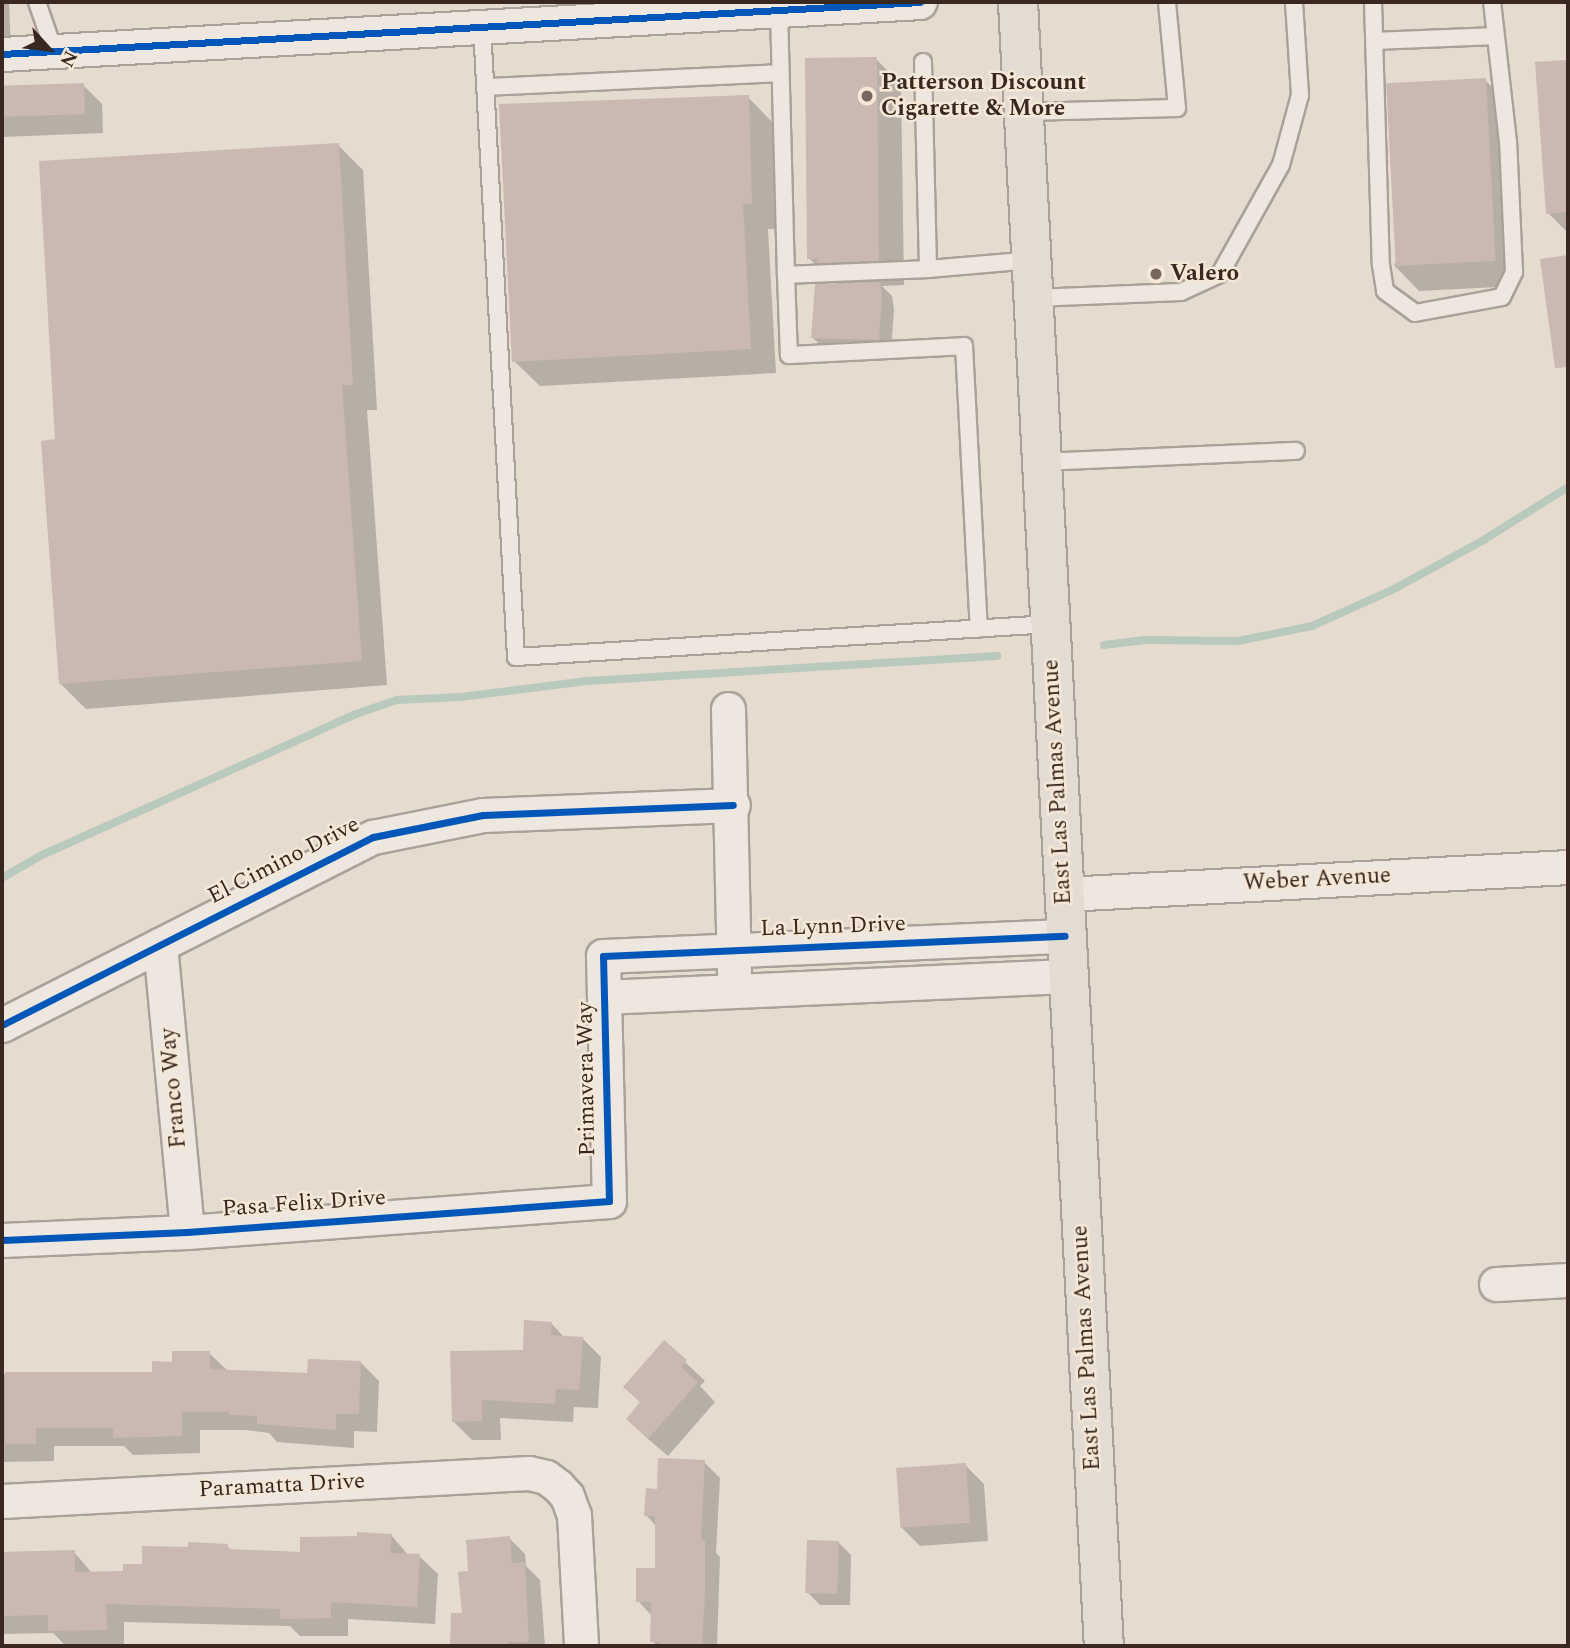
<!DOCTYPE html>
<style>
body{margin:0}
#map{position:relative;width:1570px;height:1648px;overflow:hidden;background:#e5dbcf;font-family:Spectral,serif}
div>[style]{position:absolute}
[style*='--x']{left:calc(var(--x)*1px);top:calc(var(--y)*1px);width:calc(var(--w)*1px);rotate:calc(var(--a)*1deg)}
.shadow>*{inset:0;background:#0003}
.stream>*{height:8px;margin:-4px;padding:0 4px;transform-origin:4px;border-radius:4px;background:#bac9be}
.building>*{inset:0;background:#c9b9b0;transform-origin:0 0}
.roads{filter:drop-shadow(2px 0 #aaa198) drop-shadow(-2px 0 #aaa198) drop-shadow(0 2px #aaa198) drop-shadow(0 -2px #aaa198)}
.lane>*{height:16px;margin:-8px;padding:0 8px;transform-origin:8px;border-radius:8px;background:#ede7e0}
.street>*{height:33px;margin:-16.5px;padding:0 16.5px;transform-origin:16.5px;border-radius:16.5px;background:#ede7e0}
.primary>*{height:38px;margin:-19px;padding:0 19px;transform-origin:19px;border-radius:19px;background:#e4dcd2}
.cycleway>*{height:7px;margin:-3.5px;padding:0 3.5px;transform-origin:3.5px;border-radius:3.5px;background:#0057b8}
.dots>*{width:19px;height:19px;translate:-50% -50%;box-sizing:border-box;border:4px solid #f5e8d6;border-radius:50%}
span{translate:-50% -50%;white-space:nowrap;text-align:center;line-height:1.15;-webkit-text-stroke:5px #f5e8d6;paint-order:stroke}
.poi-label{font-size:23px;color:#39281f;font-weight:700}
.left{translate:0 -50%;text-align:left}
.street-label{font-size:23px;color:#39281f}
.frame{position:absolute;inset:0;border:4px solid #39281f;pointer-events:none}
.north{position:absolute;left:14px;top:14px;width:70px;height:70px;-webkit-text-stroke:5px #f5e8d6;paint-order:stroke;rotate:117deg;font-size:19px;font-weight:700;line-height:28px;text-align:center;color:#39281f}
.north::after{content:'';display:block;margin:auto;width:24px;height:32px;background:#39281f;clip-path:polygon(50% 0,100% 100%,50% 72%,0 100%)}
</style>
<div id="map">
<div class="shadow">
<i style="clip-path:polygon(2px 2px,9px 2px,11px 49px,2px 50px)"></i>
<i style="clip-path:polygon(876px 59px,901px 84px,904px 285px,882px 286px,892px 296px,894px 309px,891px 352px,826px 350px,813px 338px,836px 285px,809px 258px)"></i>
<i style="clip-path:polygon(1568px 62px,1568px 232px,1567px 232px,1548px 213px,1537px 64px)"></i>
<i style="clip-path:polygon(1485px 80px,1510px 105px,1518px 286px,1419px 291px,1394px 265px)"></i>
<i style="clip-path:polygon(83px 85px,102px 104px,103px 133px,2px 137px,2px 88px)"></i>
<i style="clip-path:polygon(748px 97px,773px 123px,777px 229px,768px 229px,776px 373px,540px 386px,514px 361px)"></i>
<i style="clip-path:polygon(338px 145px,363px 170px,377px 410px,367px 410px,387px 685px,86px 709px,60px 683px,57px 441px)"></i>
<i style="clip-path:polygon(1568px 257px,1568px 365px,1554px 351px,1542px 261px)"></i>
<i style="clip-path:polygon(551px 1323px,565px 1338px,582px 1338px,601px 1357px,598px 1408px,574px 1407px,573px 1422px,500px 1418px,501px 1440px,472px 1440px,453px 1421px)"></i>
<i style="clip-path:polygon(664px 1342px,705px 1381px,700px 1386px,715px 1402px,668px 1456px,647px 1438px,642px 1403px)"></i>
<i style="clip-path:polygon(209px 1353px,228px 1371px,309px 1375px,361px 1363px,379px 1381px,377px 1432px,354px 1431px,354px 1448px,277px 1442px,269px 1433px,246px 1430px,200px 1430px,200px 1453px,133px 1455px,124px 1446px,54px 1446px,54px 1461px,2px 1462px,2px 1374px,154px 1374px,174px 1363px)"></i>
<i style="clip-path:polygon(704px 1462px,720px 1478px,716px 1553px,720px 1557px,717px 1646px,657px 1646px,652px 1641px,652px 1616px,638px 1601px,657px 1570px,656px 1526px,646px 1515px,659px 1491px)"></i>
<i style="clip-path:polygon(965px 1465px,984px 1484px,988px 1541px,920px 1546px,901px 1527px)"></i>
<i style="clip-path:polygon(391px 1535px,409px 1556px,419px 1556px,438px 1574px,435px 1624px,348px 1619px,348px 1636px,300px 1636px,290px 1626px,124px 1622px,124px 1646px,66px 1646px,53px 1633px,2px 1634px,2px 1554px,74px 1552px,92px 1573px,125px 1573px,190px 1548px,227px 1546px,232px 1551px,302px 1554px)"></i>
<i style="clip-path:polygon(509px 1538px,525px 1554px,526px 1566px,540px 1580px,545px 1646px,460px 1646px,459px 1615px,464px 1615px,470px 1573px)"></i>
<i style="clip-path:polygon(838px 1542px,851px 1555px,850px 1605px,820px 1605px,808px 1593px)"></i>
</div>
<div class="stream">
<i style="--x:1104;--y:645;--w:41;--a:-7"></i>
<i style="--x:1145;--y:640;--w:93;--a:0.6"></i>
<i style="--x:1238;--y:641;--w:76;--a:-11.5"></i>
<i style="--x:1312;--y:626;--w:88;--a:-24.2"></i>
<i style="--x:1392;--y:590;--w:102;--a:-28.6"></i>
<i style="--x:1482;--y:541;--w:102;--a:-32.1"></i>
<i style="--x:2;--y:878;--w:44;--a:-30.1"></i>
<i style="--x:40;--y:856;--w:346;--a:-24.2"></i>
<i style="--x:356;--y:714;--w:43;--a:-18.9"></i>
<i style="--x:397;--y:700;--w:64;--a:-2.7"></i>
<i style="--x:461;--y:697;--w:127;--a:-7.2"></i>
<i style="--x:587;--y:681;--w:411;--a:-3.5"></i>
</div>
<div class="building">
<i style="clip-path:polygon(877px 57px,879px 261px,817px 263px,817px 259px,807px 259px,805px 58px)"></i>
<i style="clip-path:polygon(1568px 60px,1568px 212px,1546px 214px,1535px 62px)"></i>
<i style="left:1486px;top:78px;width:183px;height:100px;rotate:87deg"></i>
<i style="left:84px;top:83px;width:31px;height:82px;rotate:88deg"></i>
<i style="clip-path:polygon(749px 95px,752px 204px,743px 204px,751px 349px,512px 362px,499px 104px)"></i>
<i style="clip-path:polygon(339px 143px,353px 385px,342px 385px,362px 661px,59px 684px,41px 441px,55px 439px,39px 161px)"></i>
<i style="clip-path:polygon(1568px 255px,1568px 367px,1555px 368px,1540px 259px)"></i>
<i style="clip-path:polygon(880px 282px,882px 296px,879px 340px,811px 338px,815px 284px)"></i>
<i style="clip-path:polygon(524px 1320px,552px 1322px,551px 1335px,583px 1337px,579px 1390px,556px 1389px,555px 1404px,482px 1400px,482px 1421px,452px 1422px,450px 1351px,523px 1350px)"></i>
<i style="clip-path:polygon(664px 1340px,687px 1360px,681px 1367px,698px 1382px,648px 1439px,626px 1419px,640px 1402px,623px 1387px)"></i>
<i style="clip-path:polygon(172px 1351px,210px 1351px,210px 1369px,307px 1373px,308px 1359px,361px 1361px,359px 1414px,336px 1414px,336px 1430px,257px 1424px,257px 1416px,229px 1415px,229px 1412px,182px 1412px,182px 1436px,113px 1438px,113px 1428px,36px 1428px,36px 1444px,5px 1444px,5px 1372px,152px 1372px,152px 1361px,172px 1362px)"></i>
<i style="clip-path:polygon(658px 1458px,705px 1460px,701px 1540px,705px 1540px,705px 1593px,702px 1646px,661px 1646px,661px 1642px,650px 1642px,651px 1602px,636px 1602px,636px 1568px,655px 1568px,655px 1516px,644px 1516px,646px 1488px,657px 1489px)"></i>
<i style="left:966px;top:1463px;width:60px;height:70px;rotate:86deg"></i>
<i style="clip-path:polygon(357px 1532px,392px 1534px,390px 1553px,420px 1554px,417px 1607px,331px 1602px,331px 1618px,280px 1619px,280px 1609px,106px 1604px,107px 1630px,48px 1631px,48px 1615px,2px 1616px,2px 1552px,75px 1550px,75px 1572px,123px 1571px,123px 1564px,142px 1564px,142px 1546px,188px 1547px,188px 1542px,228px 1544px,228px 1549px,300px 1552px,300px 1537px,357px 1536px)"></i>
<i style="clip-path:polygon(510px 1536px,512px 1563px,525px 1562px,529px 1642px,508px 1642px,508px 1646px,450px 1646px,451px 1613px,462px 1613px,458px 1572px,468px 1571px,466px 1540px)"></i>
<i style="left:807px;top:1540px;width:32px;height:53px;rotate:2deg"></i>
</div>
<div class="roads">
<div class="lane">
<i style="--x:37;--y:2;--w:52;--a:70.9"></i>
<i style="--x:1373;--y:2;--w:263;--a:88.3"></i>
<i style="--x:1381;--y:265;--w:26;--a:81"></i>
<i style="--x:1385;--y:291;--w:37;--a:36"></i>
<i style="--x:1415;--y:313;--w:88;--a:-10.4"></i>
<i style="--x:1502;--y:297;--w:28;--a:-64"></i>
<i style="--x:1514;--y:272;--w:130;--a:-92.6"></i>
<i style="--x:1508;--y:142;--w:141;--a:-96.5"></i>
<i style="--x:779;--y:10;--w:265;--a:88.5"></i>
<i style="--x:786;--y:275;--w:142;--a:-2.4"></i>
<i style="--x:482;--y:27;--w:631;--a:86.91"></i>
<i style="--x:516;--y:657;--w:536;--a:-3.53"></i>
<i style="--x:1375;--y:41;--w:120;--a:-2.4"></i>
<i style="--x:923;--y:62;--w:207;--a:88.6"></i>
<i style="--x:928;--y:269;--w:104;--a:-4.9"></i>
<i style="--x:487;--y:87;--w:293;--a:-2.7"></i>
<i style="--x:1024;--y:112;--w:153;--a:-1.5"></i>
<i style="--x:1177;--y:108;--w:106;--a:-95.4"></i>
<i style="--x:786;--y:275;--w:80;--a:87.9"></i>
<i style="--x:789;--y:355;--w:175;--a:-2.9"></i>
<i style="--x:964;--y:346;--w:283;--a:87"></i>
<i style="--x:1034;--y:298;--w:147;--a:-2.3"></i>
<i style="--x:1181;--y:292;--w:43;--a:-24.8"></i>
<i style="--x:1220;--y:274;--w:125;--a:-60.8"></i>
<i style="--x:1281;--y:165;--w:73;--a:-74.8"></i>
<i style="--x:1300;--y:95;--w:93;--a:-93.7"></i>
<i style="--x:1043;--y:462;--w:253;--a:-2.5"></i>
</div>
<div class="street">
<i style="--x:2;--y:54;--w:919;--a:-3.24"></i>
<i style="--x:728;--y:709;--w:263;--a:88.7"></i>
<i style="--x:1065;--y:894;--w:504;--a:-3.07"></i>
<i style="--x:160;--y:945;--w:288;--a:84.6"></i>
<i style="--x:604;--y:997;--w:463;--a:-2.6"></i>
<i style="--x:2;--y:1025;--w:416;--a:-26.9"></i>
<i style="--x:373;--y:837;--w:112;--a:-11.3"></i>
<i style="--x:483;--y:815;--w:250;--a:-2.3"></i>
<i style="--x:2;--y:1240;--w:185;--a:-2.5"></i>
<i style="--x:187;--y:1232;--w:423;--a:-4.2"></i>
<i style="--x:609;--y:1201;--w:245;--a:-91.4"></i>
<i style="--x:603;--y:956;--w:462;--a:-2.5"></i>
<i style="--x:1496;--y:1284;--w:72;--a:-3.2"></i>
<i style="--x:2;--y:1501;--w:528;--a:-3.04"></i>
<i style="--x:529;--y:1473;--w:17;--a:13"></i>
<i style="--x:546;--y:1477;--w:15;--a:37"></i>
<i style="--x:558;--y:1486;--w:13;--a:48"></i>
<i style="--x:567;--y:1496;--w:20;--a:70"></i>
<i style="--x:574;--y:1515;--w:131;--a:86.9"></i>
</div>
<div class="primary">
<i style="--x:1018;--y:2;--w:1646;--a:87.01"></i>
</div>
</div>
<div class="cycleway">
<i style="--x:2;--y:54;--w:919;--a:-3.24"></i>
<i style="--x:2;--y:1025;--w:416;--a:-26.9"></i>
<i style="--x:373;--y:837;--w:112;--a:-11.3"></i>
<i style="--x:483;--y:815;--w:250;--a:-2.3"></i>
<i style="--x:2;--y:1240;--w:185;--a:-2.5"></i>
<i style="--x:187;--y:1232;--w:423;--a:-4.2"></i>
<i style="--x:609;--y:1201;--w:245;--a:-91.4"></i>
<i style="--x:603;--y:956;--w:462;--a:-2.5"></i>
</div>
<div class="dots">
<i style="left:867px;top:96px;background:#75675d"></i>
<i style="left:1156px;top:274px;background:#75675d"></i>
</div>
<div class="poi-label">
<span class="left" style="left:881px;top:96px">Patterson Discount<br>Cigarette &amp; More</span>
<span class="left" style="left:1170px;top:274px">Valero</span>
</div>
<div class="street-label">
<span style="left:1058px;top:782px;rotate:-93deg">East Las Palmas Avenue</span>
<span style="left:284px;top:861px;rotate:-27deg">El Cimino Drive</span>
<span style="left:1317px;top:880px;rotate:-3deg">Weber Avenue</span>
<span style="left:833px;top:927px;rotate:-2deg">La Lynn Drive</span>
<span style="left:587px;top:1079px;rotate:-91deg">Primavera Way</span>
<span style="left:174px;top:1088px;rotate:-95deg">Franco Way</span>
<span style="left:304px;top:1204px;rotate:-4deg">Pasa Felix Drive</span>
<span style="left:1087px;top:1348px;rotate:-93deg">East Las Palmas Avenue</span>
<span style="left:282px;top:1486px;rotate:-3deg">Paramatta Drive</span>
</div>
<div class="frame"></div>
<div class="north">N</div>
</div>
